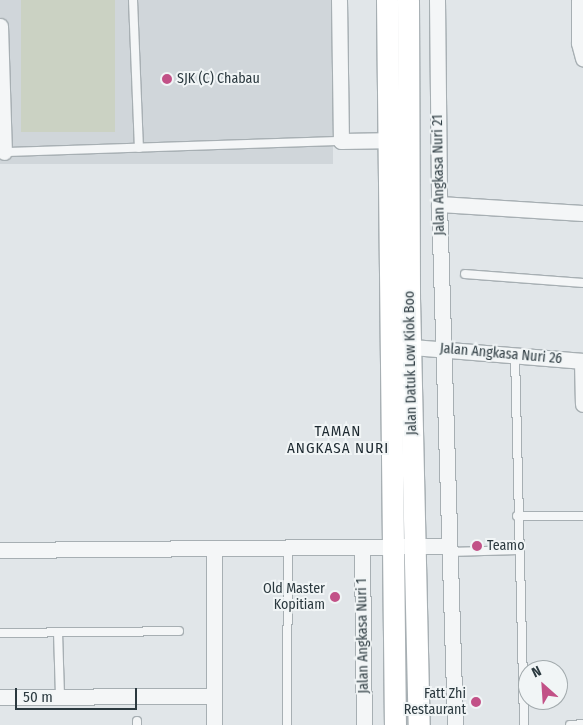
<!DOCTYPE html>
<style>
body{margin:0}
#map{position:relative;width:583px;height:725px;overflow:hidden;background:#e1e6e9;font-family:"Fira Sans Condensed",sans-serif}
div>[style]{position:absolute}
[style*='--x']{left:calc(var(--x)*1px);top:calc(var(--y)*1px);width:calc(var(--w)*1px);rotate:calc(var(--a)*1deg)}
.built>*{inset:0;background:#d0d6da;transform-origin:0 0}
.green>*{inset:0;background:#cbd2c3;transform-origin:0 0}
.roads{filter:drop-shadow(1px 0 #a7afb3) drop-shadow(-1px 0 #a7afb3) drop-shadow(0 1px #a7afb3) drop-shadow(0 -1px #a7afb3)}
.lane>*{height:8px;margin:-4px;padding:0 4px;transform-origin:4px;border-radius:4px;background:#f4f6f7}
.street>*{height:15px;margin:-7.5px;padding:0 7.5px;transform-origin:7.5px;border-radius:7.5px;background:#f4f6f7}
.secondary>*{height:21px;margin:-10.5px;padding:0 10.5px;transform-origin:10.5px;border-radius:10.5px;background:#fff}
.dots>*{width:14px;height:14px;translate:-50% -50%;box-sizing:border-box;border:2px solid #f1f5f6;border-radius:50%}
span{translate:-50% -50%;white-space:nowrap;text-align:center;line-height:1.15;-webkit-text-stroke:4px #f1f5f6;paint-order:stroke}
.poi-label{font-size:14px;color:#2b393f}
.left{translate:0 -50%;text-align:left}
.right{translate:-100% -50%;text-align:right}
.street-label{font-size:14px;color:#2b393f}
.neighbourhood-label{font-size:15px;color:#1d2930;letter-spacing:1px}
.north{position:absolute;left:518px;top:660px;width:50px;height:50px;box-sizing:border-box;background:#f1f5f6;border:1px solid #a2aaad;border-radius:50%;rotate:334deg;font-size:14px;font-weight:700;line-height:20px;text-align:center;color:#2b393f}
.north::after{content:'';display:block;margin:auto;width:18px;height:22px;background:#c25187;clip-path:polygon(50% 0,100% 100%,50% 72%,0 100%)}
.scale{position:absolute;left:15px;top:688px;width:122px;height:22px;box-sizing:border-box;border:2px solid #2b393f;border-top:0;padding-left:6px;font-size:15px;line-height:18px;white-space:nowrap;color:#2b393f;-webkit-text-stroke:4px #f1f5f6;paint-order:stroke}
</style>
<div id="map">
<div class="built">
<i style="left:0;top:0;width:333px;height:164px"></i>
</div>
<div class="green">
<i style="left:21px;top:0;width:94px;height:132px"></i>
</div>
<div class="roads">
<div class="lane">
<i style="--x:133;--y:0;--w:148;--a:87.7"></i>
<i style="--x:4;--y:152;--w:337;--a:-1.9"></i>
<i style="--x:465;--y:274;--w:118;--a:4.4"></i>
<i style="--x:515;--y:355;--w:370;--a:88.6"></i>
<i style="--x:517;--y:516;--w:66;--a:0"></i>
<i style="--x:449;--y:552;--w:70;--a:-1.6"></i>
<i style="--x:58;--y:632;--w:62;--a:88.2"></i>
<i style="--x:0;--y:633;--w:179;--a:-0.6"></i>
<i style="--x:137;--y:721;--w:4;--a:90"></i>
<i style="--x:287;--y:725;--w:178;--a:-89.7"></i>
<i style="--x:570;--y:725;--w:13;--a:-4"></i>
</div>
<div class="street">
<i style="--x:339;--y:0;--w:141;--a:89.2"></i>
<i style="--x:341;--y:141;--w:57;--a:-1"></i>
<i style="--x:437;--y:0;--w:204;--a:89.4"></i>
<i style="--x:439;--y:204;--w:521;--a:88.24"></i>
<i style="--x:579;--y:0;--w:43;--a:90"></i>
<i style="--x:579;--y:43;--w:16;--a:75"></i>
<i style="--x:0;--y:26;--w:126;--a:88.2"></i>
<i style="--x:439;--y:204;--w:144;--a:3.6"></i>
<i style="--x:400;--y:346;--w:184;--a:4.7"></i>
<i style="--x:582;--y:361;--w:43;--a:88.7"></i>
<i style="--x:362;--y:547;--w:178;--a:89.4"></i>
<i style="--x:0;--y:550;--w:449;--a:-0.5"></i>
<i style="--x:0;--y:697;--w:214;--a:-0.3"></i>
<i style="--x:214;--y:725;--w:177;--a:-90"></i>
</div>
<div class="secondary">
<i style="--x:387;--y:0;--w:725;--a:89.37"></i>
<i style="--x:408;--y:0;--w:298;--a:89.8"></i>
<i style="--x:409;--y:298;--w:427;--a:88.7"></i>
</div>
</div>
<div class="dots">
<i style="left:167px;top:79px;background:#c25187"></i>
<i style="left:477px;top:546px;background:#c25187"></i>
<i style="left:335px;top:597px;background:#c25187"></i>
<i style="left:476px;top:702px;background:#c25187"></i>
</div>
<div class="poi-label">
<span class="left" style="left:177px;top:79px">SJK (C) Chabau</span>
<span class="left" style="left:487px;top:546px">Teamo</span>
<span class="right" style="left:325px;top:597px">Old Master<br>Kopitiam</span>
<span class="right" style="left:466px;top:702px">Fatt Zhi<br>Restaurant</span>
</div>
<div class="street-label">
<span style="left:439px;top:175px;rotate:-91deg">Jalan Angkasa Nuri 21</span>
<span style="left:501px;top:354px;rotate:5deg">Jalan Angkasa Nuri 26</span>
<span style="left:411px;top:363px;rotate:-91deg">Jalan Datuk Low Kiok Boo</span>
<span style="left:363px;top:636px;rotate:-91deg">Jalan Angkasa Nuri 1</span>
</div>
<div class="neighbourhood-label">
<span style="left:338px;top:440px">TAMAN<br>ANGKASA NURI</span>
</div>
<div class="north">N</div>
<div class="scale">50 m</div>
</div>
